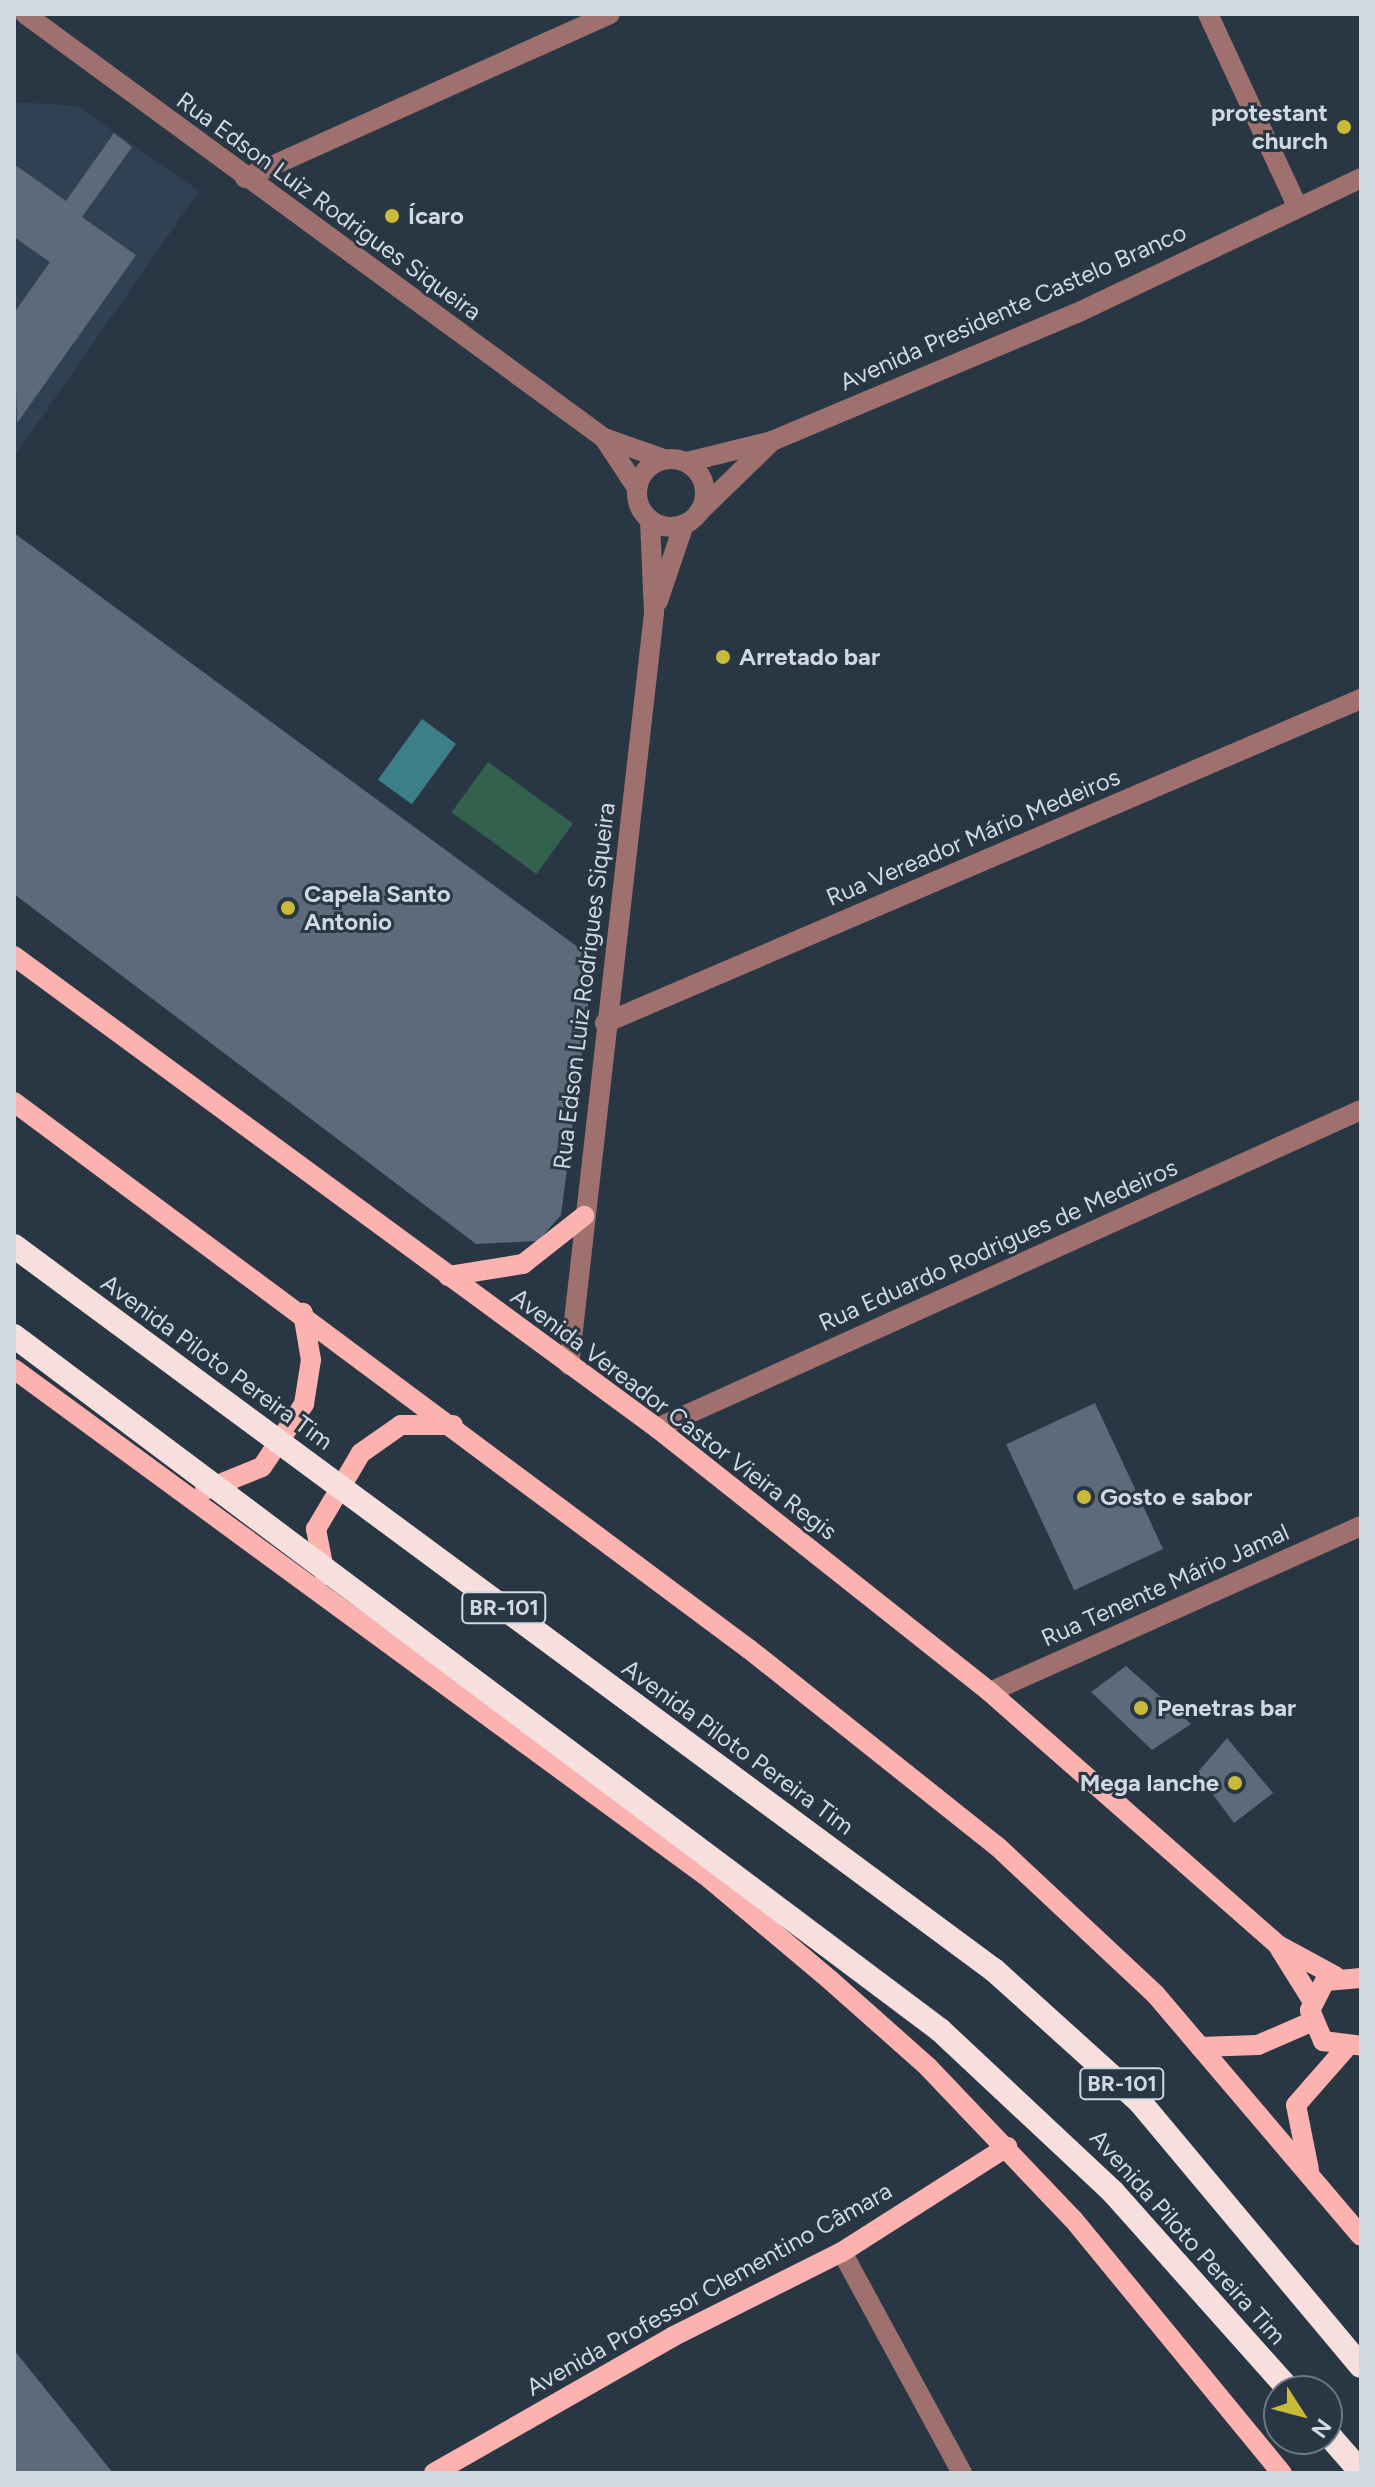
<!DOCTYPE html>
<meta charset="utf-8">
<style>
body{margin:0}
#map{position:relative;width:1375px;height:2487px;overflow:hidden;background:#293644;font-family:Figtree,sans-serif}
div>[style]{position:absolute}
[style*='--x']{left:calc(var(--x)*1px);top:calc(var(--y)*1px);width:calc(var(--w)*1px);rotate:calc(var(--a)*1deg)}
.built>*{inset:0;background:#314154}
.green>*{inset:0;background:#33614e;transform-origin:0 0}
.water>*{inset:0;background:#3d7f88;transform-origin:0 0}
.building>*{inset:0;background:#5c6a7a;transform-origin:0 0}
.minor>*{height:20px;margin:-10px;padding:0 10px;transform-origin:10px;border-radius:10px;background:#9e716f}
.minor>.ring{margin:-10px;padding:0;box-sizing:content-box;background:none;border:20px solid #9e716f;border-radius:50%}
.major>*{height:20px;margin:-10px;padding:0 10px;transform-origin:10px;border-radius:10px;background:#fcb2ae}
.highway>*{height:24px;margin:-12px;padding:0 12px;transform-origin:12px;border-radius:12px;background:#f6dfdd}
.highway-bridge>*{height:24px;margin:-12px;padding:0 12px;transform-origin:12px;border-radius:12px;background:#f6dfdd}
.dots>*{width:22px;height:22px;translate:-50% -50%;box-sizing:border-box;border:4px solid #293644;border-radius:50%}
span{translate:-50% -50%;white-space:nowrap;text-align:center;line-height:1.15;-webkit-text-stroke:6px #293644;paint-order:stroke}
.shield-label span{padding:2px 6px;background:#293644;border:2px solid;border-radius:6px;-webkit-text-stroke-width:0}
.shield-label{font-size:22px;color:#d0d8e2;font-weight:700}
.poi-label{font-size:24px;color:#d0d8e2;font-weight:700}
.right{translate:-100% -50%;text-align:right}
.left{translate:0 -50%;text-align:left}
.street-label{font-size:24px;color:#d0d8e2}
.frame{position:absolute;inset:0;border:16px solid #d0d8e2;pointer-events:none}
.north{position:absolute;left:1263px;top:2375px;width:80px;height:80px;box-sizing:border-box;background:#293644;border:2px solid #6c7783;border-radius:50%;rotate:126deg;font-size:22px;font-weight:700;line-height:32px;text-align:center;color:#d0d8e2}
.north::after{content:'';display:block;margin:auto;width:28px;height:36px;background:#c9ba3a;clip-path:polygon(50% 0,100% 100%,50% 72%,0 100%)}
</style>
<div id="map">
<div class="built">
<i style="clip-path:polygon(14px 102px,77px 106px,199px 191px,14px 457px)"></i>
</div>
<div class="green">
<i style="left:488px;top:762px;width:105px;height:62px;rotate:36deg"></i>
</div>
<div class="water">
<i style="left:422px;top:719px;width:42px;height:75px;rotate:36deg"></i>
</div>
<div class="building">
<i style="clip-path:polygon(114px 133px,132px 147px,82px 217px,136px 255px,17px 423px,14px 313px,50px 262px,14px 237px,14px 164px,66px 201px)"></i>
<i style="clip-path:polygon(14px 533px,594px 959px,561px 1215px,538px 1241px,476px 1244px,14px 894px)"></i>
<i style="left:1095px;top:1403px;width:161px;height:98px;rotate:65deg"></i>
<i style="clip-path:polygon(1126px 1666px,1191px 1724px,1152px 1750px,1091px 1692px)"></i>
<i style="clip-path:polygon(1227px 1738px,1273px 1793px,1234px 1823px,1197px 1773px)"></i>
<i style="clip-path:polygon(14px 2350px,113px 2473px,14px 2473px)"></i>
</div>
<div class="minor">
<i style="--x:25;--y:14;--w:718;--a:36.22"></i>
<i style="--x:604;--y:438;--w:64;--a:19.3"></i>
<i style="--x:1208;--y:14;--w:212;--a:65.1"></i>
<i style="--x:245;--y:178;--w:400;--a:-24.2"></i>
<i style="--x:604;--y:438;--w:60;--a:56.6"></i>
<i class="ring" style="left:637px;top:459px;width:48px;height:48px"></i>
<i style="--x:687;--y:462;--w:88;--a:-13.9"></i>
<i style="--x:772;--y:441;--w:331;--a:-22.8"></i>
<i style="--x:1077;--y:313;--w:314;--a:-25.4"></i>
<i style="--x:700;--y:511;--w:100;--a:-44.2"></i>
<i style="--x:658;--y:601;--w:81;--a:-71.3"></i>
<i style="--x:605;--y:1023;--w:823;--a:-23.2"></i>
<i style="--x:569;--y:1365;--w:757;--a:-83.55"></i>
<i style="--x:654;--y:613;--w:93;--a:-92.5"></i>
<i style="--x:657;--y:1428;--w:772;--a:-24.31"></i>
<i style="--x:990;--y:1692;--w:406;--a:-24.1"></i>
<i style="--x:842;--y:2252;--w:251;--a:61.5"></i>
</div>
<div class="major">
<i style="--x:14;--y:956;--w:798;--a:36.28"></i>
<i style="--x:657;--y:1428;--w:425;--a:38.4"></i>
<i style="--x:990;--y:1692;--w:383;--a:41.3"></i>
<i style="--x:1278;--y:1945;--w:65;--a:28.5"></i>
<i style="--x:14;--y:1102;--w:916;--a:36.66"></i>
<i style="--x:749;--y:1649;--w:318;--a:38.5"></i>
<i style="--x:998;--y:1847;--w:216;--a:43.1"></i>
<i style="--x:1156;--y:1995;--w:316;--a:49.6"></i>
<i style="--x:448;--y:1276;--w:76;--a:-9.1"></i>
<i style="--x:523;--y:1264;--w:78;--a:-38.2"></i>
<i style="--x:14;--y:1369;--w:861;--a:36.22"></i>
<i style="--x:709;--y:1878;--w:157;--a:40.1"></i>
<i style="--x:829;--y:1979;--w:132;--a:41.6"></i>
<i style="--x:928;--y:2067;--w:210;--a:46.4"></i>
<i style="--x:1073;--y:2219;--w:329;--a:50.6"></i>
<i style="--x:205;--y:1490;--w:61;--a:-22"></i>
<i style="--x:262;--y:1467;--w:76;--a:-56.3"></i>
<i style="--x:304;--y:1404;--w:45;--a:-81"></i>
<i style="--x:311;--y:1360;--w:48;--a:-99.7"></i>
<i style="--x:325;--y:1575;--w:47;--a:-101.1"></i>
<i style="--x:316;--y:1529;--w:88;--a:-59.4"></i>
<i style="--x:361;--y:1453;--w:49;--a:-35"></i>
<i style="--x:401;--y:1425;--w:52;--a:0"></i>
<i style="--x:1280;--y:1949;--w:60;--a:57.9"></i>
<i style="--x:1361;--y:1978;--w:36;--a:175"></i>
<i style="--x:1325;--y:1981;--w:33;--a:117"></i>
<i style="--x:1310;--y:2010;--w:34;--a:67"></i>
<i style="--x:1323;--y:2041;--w:38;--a:7"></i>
<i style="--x:1200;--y:2047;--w:58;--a:-2"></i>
<i style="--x:1258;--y:2045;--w:58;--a:-23.5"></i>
<i style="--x:1309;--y:2170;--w:66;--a:-101.3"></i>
<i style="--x:1296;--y:2105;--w:74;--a:-48.8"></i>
<i style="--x:434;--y:2473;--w:274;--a:-29.7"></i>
<i style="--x:672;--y:2337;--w:190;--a:-26.6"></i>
<i style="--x:842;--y:2252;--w:196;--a:-32.5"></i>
</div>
<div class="highway">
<i style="--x:994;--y:1970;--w:197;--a:42.1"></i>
<i style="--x:1140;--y:2102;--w:344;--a:50.1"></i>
<i style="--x:940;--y:2030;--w:237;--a:43.1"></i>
<i style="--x:1113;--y:2192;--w:266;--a:48.3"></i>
<i style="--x:1327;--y:2433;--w:52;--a:48.9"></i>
</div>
<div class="highway-bridge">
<i style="--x:14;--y:1246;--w:1218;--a:36.46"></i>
<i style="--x:14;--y:1336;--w:1157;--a:36.85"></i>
</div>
<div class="dots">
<i style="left:1344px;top:127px;background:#c9ba3a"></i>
<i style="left:392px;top:216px;background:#c9ba3a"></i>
<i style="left:723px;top:657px;background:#c9ba3a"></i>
<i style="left:288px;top:908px;background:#c9ba3a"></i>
<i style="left:1084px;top:1497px;background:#c9ba3a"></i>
<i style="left:1141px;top:1708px;background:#c9ba3a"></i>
<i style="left:1235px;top:1783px;background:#c9ba3a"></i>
</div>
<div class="shield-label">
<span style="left:504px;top:1608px">BR-101</span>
<span style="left:1122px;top:2084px">BR-101</span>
</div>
<div class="poi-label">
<span class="right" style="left:1328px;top:127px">protestant<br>church</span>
<span class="left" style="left:408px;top:216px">Ícaro</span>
<span class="left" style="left:739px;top:657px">Arretado bar</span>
<span class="left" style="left:304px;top:908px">Capela Santo<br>Antonio</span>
<span class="left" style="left:1100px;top:1497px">Gosto e sabor</span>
<span class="left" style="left:1157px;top:1708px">Penetras bar</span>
<span class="right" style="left:1219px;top:1783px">Mega lanche</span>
</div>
<div class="street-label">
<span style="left:329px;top:206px;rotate:36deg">Rua Edson Luiz Rodrigues Siqueira</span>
<span style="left:1013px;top:307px;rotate:-24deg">Avenida Presidente Castelo Branco</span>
<span style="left:973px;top:837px;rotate:-23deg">Rua Vereador Mário Medeiros</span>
<span style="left:584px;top:986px;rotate:-83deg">Rua Edson Luiz Rodrigues Siqueira</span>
<span style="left:998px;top:1245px;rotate:-24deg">Rua Eduardo Rodrigues de Medeiros</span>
<span style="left:217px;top:1362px;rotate:36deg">Avenida Piloto Pereira Tim</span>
<span style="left:674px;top:1414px;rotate:37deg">Avenida Vereador Castor Vieira Regis</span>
<span style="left:1165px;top:1585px;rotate:-24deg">Rua Tenente Mário Jamal</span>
<span style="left:738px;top:1747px;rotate:36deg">Avenida Piloto Pereira Tim</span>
<span style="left:1188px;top:2237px;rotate:48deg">Avenida Piloto Pereira Tim</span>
<span style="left:709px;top:2289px;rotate:-29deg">Avenida Professor Clementino Câmara</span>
</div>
<div class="frame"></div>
<div class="north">N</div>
</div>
